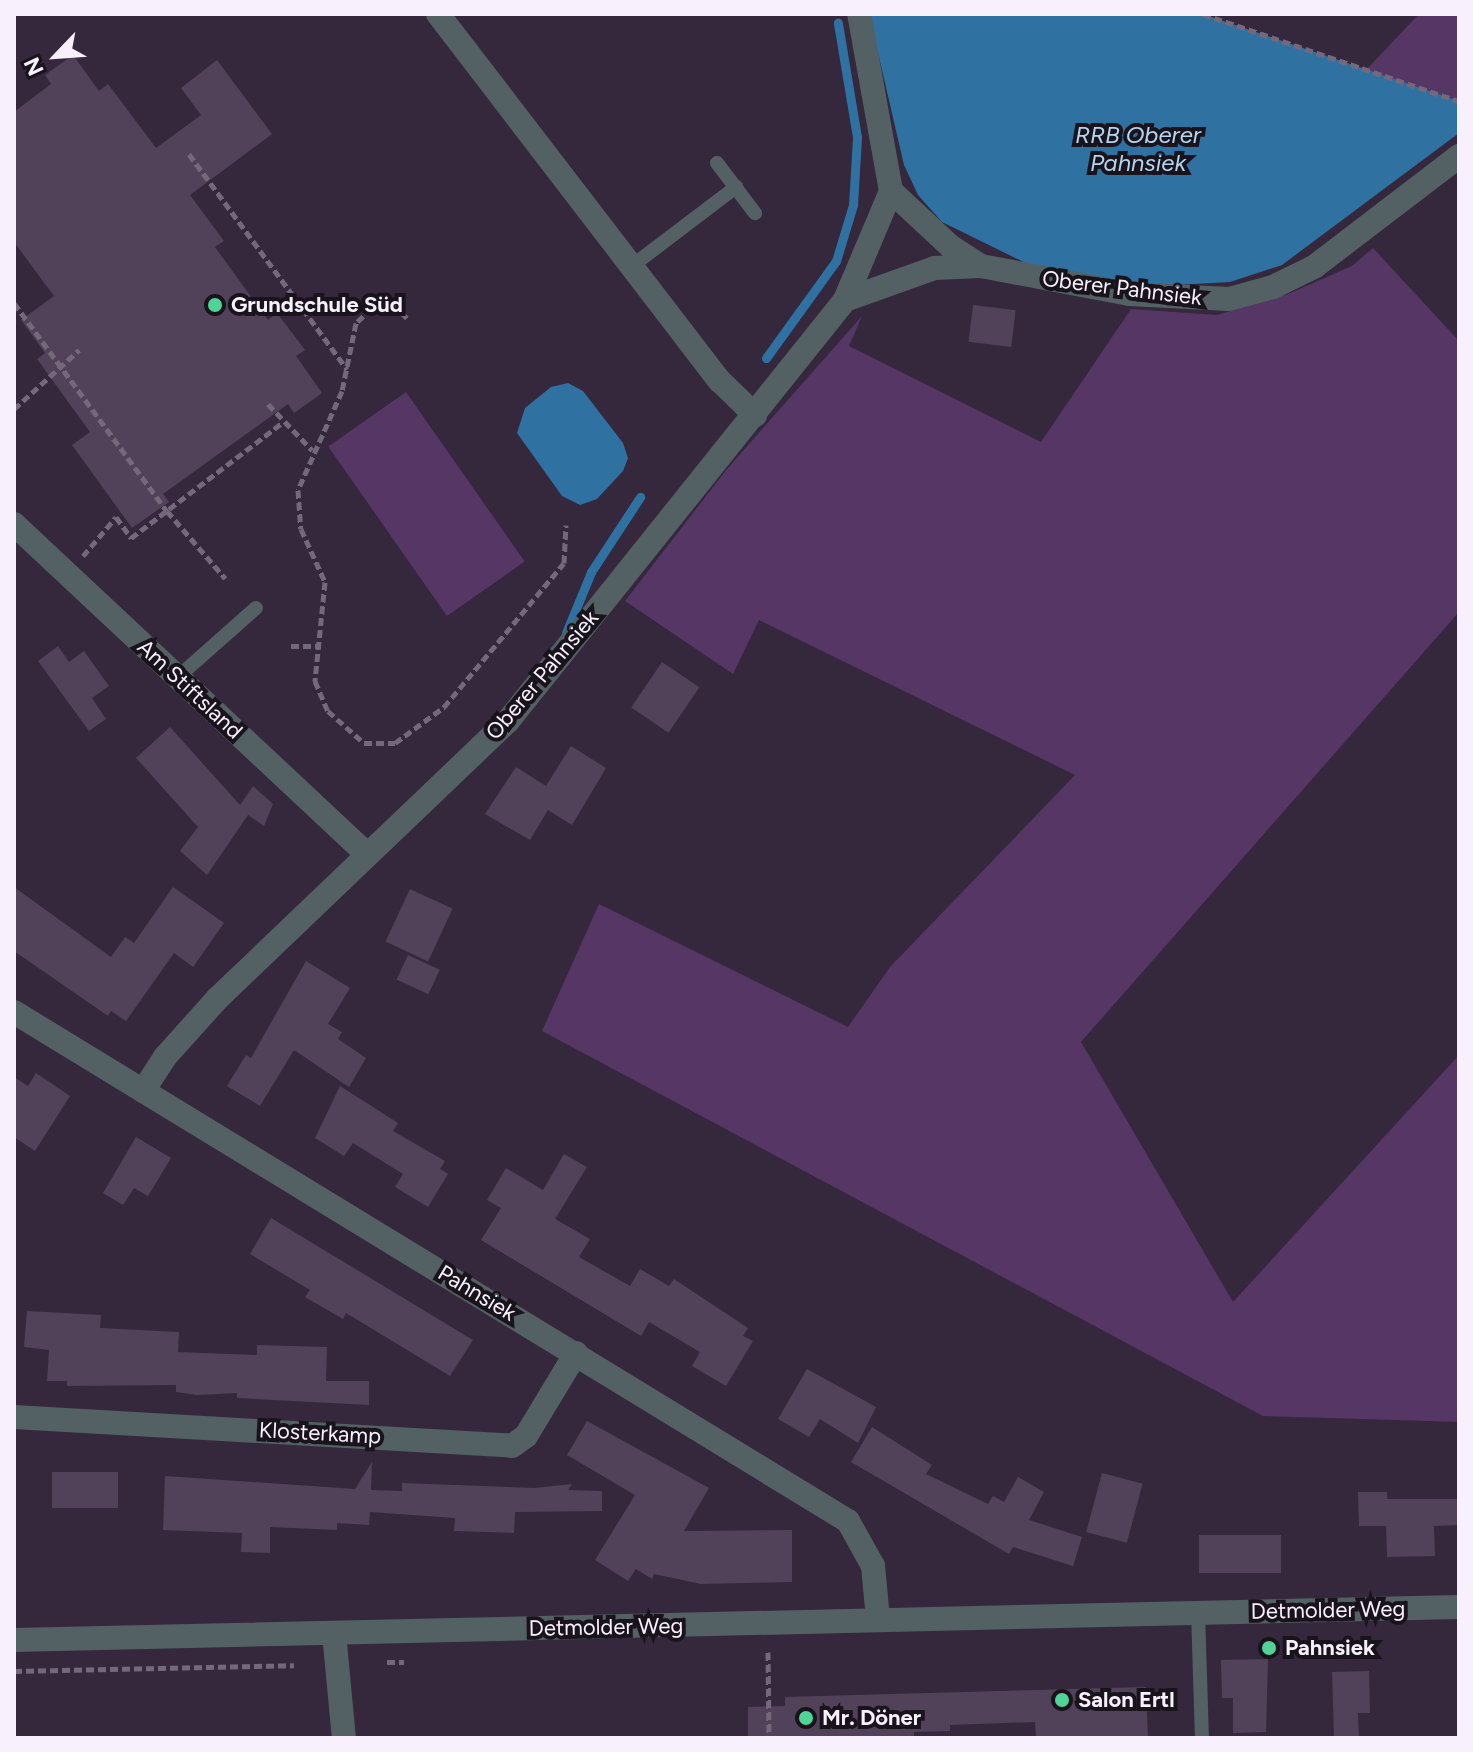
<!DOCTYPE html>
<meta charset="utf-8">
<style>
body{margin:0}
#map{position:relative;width:1473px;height:1752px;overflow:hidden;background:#35273c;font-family:Figtree,sans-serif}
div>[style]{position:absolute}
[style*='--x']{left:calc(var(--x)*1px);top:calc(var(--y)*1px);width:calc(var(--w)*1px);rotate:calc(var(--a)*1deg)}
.green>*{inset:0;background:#553664;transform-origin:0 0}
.water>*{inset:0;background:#2f71a1}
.stream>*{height:9px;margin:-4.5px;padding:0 4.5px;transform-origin:4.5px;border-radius:4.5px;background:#2f71a1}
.building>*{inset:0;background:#514259;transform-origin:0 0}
.path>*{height:5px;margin-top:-2.5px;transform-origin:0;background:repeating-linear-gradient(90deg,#74687b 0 8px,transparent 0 12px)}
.service>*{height:14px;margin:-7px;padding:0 7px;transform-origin:7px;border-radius:7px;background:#536165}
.minor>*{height:24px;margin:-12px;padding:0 12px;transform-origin:12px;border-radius:12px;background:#536165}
.tertiary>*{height:24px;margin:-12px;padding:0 12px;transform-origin:12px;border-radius:12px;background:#536165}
.dots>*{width:22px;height:22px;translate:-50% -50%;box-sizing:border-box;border:4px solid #19131c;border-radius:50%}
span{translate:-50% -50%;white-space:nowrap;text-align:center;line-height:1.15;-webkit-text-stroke:8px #19131c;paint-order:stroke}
.street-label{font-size:22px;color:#f9f0fe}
.poi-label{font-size:22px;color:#f9f0fe;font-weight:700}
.left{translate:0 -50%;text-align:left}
.water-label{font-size:24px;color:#b3d5f0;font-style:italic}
.frame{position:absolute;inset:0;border:16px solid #f9f0fe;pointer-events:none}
.north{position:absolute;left:16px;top:16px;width:80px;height:80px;-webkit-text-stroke:6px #19131c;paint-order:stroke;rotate:245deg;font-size:22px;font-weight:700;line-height:32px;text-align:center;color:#f9f0fe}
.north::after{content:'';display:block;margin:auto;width:28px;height:36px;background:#f9f0fe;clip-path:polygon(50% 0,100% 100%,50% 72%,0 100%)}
</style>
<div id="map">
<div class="green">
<i style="clip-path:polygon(1419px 14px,1459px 14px,1459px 101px,1366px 70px)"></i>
<i style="clip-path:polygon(1373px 248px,1459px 341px,1459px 612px,1081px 1042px,1233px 1302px,1459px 1055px,1459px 1422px,1263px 1416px,542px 1031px,599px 904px,848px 1027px,890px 967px,1075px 775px,759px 620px,733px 674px,625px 601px,727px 469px,862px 316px,849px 346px,1041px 442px,1131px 309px,1217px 315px,1288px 294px,1352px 266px)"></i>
<i style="left:406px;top:392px;width:207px;height:95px;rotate:55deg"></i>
</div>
<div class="water">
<i style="clip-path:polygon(869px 14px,1203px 14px,1459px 101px,1459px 133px,1282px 265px,1230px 282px,1139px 287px,1048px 274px,942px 222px,918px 195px,904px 165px)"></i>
<i style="clip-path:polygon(568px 383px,583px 391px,623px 443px,628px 458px,623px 471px,597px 499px,580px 505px,562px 496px,517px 433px,525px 408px,551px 387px)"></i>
</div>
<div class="stream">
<i style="--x:766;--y:358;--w:120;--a:-54.2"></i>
<i style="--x:836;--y:261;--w:59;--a:-73.1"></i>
<i style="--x:853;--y:205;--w:68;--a:-86.6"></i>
<i style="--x:857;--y:137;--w:116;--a:-99.5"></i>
<i style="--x:566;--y:633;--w:66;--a:-67.7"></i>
<i style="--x:591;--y:572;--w:90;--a:-56.8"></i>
</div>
<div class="building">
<i style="clip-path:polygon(73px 55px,99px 91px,108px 84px,156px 148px,201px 115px,181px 88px,217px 60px,272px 134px,190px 195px,224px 241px,215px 247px,268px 320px,277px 313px,305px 350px,296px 356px,322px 393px,294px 413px,288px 404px,163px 494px,169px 502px,132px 528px,72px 445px,90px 432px,37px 359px,45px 353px,21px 320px,54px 296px,14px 242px,14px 112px,51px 84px,45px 75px)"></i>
<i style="left:973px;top:305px;width:43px;height:37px;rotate:7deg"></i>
<i style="clip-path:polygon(58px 646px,69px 662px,84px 651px,109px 686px,92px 698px,106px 719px,89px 731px,38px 661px)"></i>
<i style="left:662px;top:662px;width:45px;height:55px;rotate:34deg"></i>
<i style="clip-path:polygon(170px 727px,240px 805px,253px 786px,273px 804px,264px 826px,248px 815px,207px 875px,180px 851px,198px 827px,136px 758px)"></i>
<i style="clip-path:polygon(571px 746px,606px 768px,572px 825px,548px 810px,530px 840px,485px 814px,516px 767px,546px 786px)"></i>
<i style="clip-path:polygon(14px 887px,111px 957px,125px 937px,134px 943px,173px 887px,224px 923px,193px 967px,174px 953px,126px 1021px,111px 1011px,108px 1016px,14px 951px)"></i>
<i style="left:410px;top:889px;width:47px;height:58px;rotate:25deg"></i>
<i style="left:408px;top:955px;width:35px;height:27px;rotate:25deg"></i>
<i style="clip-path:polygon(306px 961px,350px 988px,328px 1024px,342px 1032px,338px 1039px,366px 1058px,349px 1087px,294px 1050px,260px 1106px,227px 1086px,246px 1055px,251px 1058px)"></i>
<i style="clip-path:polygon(36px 1073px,70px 1096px,35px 1151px,14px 1137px,14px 1077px,28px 1086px)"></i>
<i style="clip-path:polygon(340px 1086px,398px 1123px,393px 1131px,445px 1161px,440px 1169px,448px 1174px,428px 1207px,395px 1187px,403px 1174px,353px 1143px,344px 1156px,315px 1138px)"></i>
<i style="clip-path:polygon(136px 1137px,171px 1158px,148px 1196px,134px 1188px,123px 1205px,103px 1193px)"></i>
<i style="clip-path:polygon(564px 1154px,587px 1167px,555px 1219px,590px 1239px,579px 1257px,630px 1286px,640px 1269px,669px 1286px,674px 1279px,748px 1328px,743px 1336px,753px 1341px,726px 1386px,692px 1366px,700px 1352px,649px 1322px,641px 1336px,481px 1240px,501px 1208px,487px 1200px,506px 1168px,543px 1190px)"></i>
<i style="clip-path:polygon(271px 1218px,473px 1340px,450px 1376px,346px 1313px,343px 1319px,305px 1297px,310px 1290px,250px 1254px)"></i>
<i style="clip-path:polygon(27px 1311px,101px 1315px,100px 1328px,179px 1332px,178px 1352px,257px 1355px,257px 1345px,327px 1347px,326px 1381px,369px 1381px,369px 1405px,237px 1398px,237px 1393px,197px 1395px,176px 1392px,176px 1385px,67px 1386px,67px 1381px,47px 1381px,49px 1350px,24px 1347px)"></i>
<i style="clip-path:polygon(807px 1369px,876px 1407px,858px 1443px,820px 1419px,809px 1437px,778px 1419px)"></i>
<i style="clip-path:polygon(587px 1421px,709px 1488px,684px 1531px,792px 1530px,792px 1582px,701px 1584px,654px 1574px,652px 1579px,636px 1569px,628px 1581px,595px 1560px,635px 1495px,567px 1455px)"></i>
<i style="clip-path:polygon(872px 1427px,932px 1465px,926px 1474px,988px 1504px,993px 1496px,1004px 1502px,1018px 1477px,1044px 1492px,1029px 1520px,1082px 1537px,1073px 1566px,1013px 1547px,1009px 1554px,851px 1462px)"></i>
<i style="clip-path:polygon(372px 1462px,371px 1490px,402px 1491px,402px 1483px,535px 1488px,572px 1484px,568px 1490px,602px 1491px,602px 1511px,515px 1512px,514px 1533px,454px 1531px,455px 1518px,370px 1512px,369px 1525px,337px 1523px,337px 1530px,270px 1527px,270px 1553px,241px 1552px,242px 1533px,163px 1530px,165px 1476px,355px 1489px)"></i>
<i style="left:52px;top:1472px;width:66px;height:36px"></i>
<i style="left:1102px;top:1473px;width:42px;height:61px;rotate:15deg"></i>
<i style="clip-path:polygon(1358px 1492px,1387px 1492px,1387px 1499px,1459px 1499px,1459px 1525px,1434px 1526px,1435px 1556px,1387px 1557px,1386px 1526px,1359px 1526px)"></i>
<i style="left:1281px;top:1535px;width:38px;height:82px;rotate:90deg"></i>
<i style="clip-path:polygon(1268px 1659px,1266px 1732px,1233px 1733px,1233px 1698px,1222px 1698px,1221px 1660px)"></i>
<i style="clip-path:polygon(1369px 1671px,1370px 1713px,1358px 1713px,1359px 1738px,1334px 1738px,1332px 1672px)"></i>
<i style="clip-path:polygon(1146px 1687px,1148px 1738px,1036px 1737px,1035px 1722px,950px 1725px,950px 1731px,914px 1732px,914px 1738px,748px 1738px,748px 1707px,785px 1706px,785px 1697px)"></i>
</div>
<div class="path">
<i style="--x:1203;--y:14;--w:270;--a:18.8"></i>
<i style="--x:189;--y:154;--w:267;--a:53.7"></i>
<i style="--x:14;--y:303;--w:258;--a:53.7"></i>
<i style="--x:167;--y:511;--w:89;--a:49.1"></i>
<i style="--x:407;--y:318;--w:19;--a:-137"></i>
<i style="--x:393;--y:305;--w:21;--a:172"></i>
<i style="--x:372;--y:308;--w:22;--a:137"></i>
<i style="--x:356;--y:323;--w:69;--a:101.6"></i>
<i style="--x:342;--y:391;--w:108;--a:114"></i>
<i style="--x:298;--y:490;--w:39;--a:86"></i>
<i style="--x:301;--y:529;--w:58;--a:65.6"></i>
<i style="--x:325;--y:582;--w:100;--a:95.8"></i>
<i style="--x:315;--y:681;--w:33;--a:67"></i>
<i style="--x:328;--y:711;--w:48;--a:41.6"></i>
<i style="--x:364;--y:743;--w:31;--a:0"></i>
<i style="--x:395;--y:743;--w:61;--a:-36.3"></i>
<i style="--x:444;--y:707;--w:187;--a:-50.2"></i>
<i style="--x:564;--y:563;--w:38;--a:-87"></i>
<i style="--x:268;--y:404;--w:64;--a:46.3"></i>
<i style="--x:14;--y:409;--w:88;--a:-42.2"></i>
<i style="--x:83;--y:556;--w:51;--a:-49.8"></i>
<i style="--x:116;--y:517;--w:26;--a:54"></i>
<i style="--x:131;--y:538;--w:190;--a:-37.3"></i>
<i style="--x:291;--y:646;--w:30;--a:0"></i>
<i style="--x:768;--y:1652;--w:86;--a:89.3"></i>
<i style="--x:387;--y:1662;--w:17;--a:0"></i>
<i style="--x:14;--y:1671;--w:280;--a:-1.2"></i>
</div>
<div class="service">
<i style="--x:717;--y:163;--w:63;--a:52.8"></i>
<i style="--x:632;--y:266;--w:131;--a:-37.2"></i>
<i style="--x:178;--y:677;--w:104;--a:-41.5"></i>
<i style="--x:1198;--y:1612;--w:126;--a:88.2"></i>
</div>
<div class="minor">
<i style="--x:438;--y:14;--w:463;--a:52.5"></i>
<i style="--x:720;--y:381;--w:49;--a:44.2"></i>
<i style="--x:891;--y:191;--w:81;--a:43"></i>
<i style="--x:950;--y:246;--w:37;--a:33"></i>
<i style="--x:981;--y:266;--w:151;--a:10.7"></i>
<i style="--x:1129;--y:294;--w:100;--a:2.9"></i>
<i style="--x:1229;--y:299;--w:46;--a:-15.3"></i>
<i style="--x:1273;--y:287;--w:46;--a:-26"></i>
<i style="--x:1314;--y:267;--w:183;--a:-37.4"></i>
<i style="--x:845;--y:300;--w:96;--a:-19.6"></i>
<i style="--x:935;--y:268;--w:46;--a:-2.5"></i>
<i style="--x:14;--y:524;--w:483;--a:43.1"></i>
<i style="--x:14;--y:1012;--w:977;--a:31.4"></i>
<i style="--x:848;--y:1521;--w:51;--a:60.9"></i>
<i style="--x:873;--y:1566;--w:53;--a:84.6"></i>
<i style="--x:143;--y:1091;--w:40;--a:-57.1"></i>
<i style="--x:165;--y:1057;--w:78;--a:-48.1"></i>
<i style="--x:217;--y:999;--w:402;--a:-43.7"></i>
<i style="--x:508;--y:721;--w:539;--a:-51.32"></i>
<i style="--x:845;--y:300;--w:118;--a:-67.1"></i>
<i style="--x:891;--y:191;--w:180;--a:-100.2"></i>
<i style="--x:14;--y:1417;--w:499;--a:3.3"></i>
<i style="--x:512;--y:1446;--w:17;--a:-36"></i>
<i style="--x:526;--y:1436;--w:97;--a:-58.9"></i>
<i style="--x:334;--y:1633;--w:105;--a:84.6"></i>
</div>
<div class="tertiary">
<i style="--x:14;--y:1640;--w:1445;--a:-1.31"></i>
</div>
<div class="dots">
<i style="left:215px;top:305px;background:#51d398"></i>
<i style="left:1269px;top:1648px;background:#51d398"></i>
<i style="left:1062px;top:1700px;background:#51d398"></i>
<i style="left:806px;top:1718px;background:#51d398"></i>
</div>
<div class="street-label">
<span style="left:1122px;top:288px;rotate:7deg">Oberer Pahnsiek</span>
<span style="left:542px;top:675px;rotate:-50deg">Oberer Pahnsiek</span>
<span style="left:190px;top:689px;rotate:43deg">Am Stiftsland</span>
<span style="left:477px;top:1293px;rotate:31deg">Pahnsiek</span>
<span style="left:320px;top:1433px;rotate:3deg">Klosterkamp</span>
<span style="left:1328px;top:1610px;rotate:-1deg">Detmolder Weg</span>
<span style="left:606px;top:1627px;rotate:-1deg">Detmolder Weg</span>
</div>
<div class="poi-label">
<span class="left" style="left:231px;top:305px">Grundschule Süd</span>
<span class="left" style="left:1285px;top:1648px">Pahnsiek</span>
<span class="left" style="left:1078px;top:1700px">Salon Ertl</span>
<span class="left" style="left:822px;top:1718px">Mr. Döner</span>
</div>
<div class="water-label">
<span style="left:1138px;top:149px">RRB Oberer<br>Pahnsiek</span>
</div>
<div class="frame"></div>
<div class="north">N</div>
</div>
